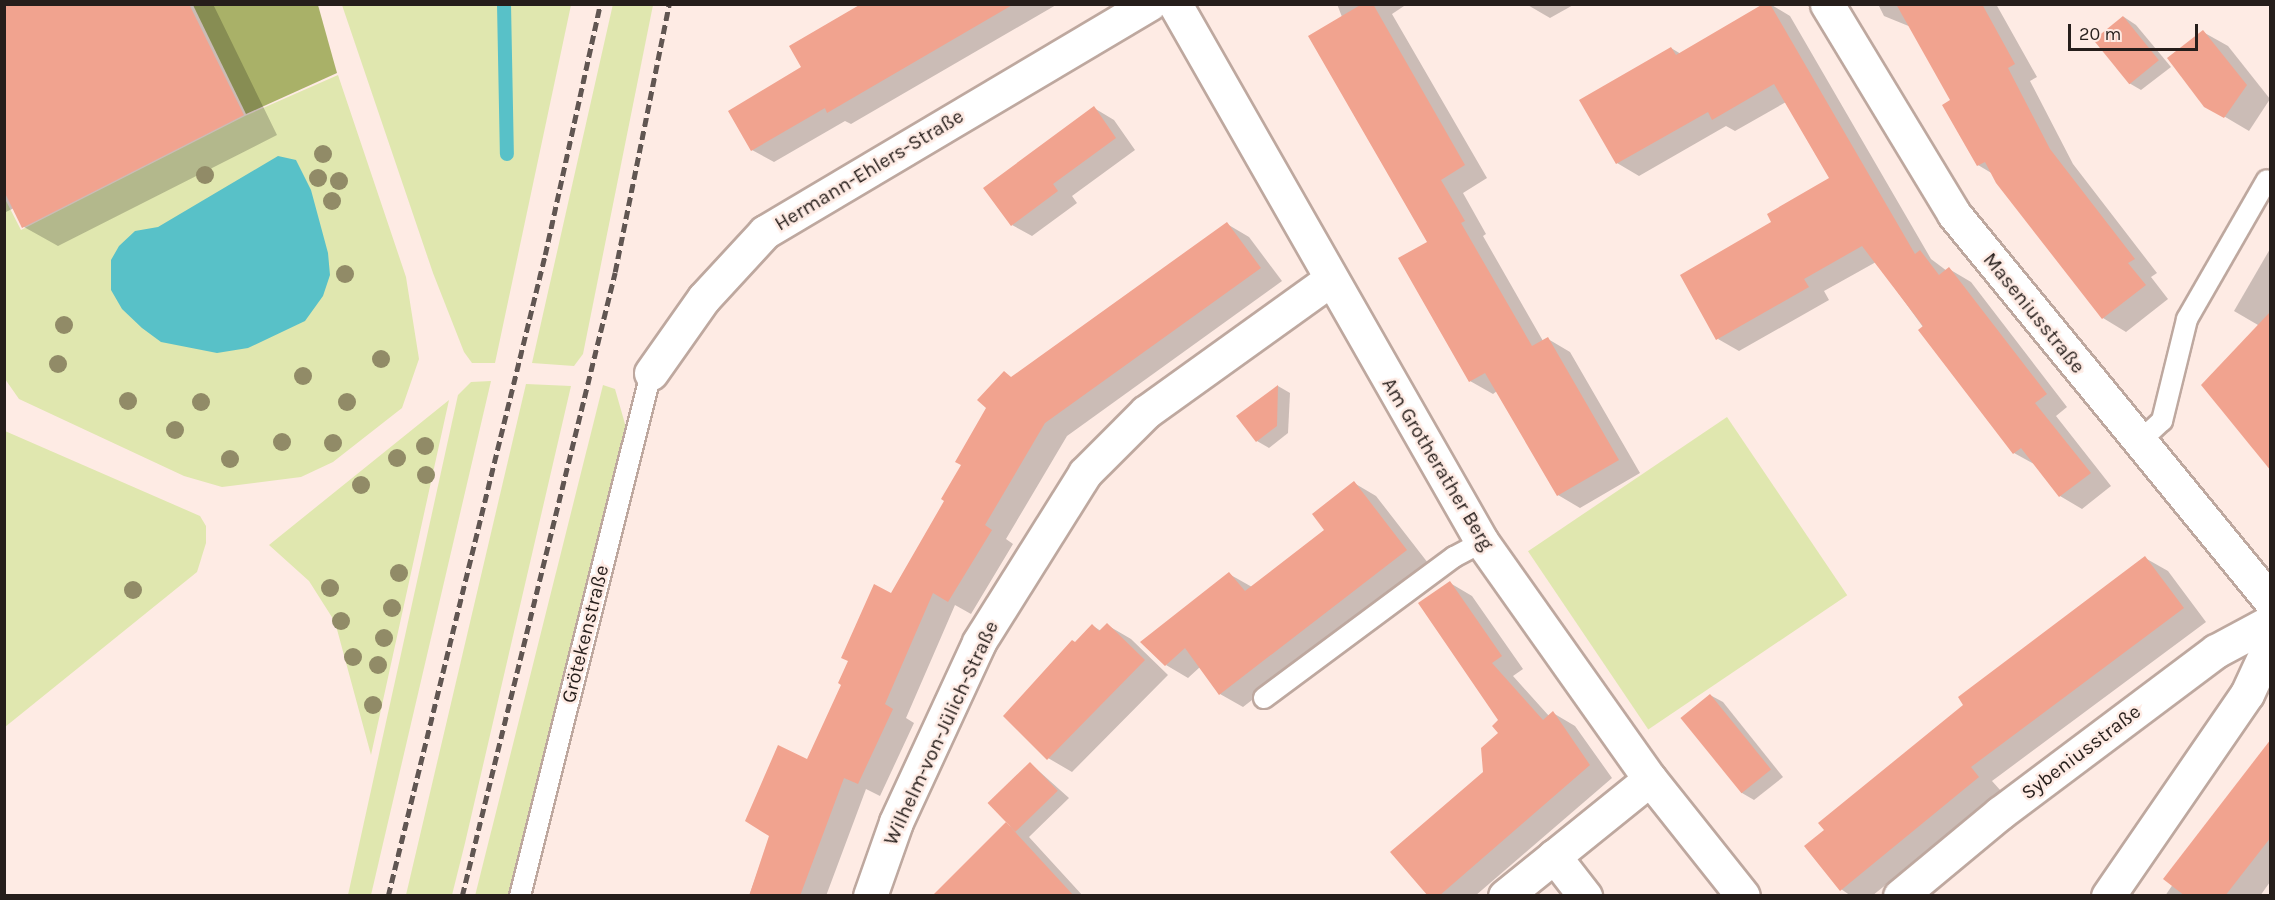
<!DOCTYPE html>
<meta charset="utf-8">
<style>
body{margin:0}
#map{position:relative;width:2275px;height:900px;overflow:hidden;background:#feebe4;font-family:Karla,sans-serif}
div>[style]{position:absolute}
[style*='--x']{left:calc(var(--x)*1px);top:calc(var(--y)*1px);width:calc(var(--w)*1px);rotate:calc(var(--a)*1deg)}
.green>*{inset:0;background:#e0e7af;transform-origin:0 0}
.forest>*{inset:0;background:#a9b168}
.water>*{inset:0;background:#58c1c8}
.shadow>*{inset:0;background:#0003}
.stream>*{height:14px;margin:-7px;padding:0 7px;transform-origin:7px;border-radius:7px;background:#58c1c8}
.building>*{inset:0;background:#f1a38f;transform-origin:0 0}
.roads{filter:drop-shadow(2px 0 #bea89f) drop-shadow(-2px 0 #bea89f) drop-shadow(0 2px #bea89f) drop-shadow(0 -2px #bea89f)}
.service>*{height:20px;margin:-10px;padding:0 10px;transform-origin:10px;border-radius:10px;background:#fff}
.minor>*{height:33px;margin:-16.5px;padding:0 16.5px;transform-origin:16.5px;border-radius:16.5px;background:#fff}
.rail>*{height:4.5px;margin-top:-2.25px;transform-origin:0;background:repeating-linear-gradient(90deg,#615652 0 9px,transparent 0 13.5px)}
.trees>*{width:18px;height:18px;margin:-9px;border-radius:50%;background:#918b67}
span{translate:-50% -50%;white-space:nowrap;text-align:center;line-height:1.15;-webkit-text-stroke:5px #feebe4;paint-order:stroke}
.street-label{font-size:20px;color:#261e1b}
.frame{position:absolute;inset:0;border:6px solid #261e1b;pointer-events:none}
.scale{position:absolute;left:2068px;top:24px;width:130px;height:27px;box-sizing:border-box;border:3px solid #261e1b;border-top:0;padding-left:8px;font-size:18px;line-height:21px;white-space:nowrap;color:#261e1b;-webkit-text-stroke:4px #feebe4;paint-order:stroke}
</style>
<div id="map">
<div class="green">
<i style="clip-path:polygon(613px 4px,653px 5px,583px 354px,574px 366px,532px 363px)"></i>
<i style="clip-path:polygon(342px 5px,571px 5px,495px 363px,472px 363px,464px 352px,433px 273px)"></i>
<i style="clip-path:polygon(338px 75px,406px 277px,419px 359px,402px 408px,333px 462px,301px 477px,222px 487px,184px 476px,19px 399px,5px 379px,4px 197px,21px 230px,245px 116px)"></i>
<i style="clip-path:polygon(491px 381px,371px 895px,348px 895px,458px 395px,471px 382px)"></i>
<i style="clip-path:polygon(526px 384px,571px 386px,465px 843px,452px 895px,406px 895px)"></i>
<i style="clip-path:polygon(603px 385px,615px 389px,627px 431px,508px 895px,475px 896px)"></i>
<i style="clip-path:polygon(449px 400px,371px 755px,335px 622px,309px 581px,269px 545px)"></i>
<i style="left:1727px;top:417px;width:215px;height:240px;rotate:56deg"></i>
<i style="clip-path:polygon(5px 431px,200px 516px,206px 526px,206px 543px,197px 572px,5px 727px)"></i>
</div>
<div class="forest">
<i style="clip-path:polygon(193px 5px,318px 5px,337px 73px,246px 114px)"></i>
</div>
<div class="water">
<i style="clip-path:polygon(278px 156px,296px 160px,311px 190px,328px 253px,330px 275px,323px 296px,305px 321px,248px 348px,217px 353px,161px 342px,142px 328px,122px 309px,111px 290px,111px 260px,119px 246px,135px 231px,158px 227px)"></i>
</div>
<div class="shadow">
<i style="clip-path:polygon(4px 4px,213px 4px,277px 135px,58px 246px,24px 227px,14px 208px,4px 213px)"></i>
<i style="clip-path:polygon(863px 4px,1055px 4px,1056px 5px,851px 124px,845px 121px,774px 162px,752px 150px,803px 68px)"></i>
<i style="clip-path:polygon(1337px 4px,1407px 4px,1392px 14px,1487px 178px,1463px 193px,1486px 234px,1483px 236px,1543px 341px,1548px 339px,1570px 352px,1640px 473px,1580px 508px,1558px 495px,1497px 391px,1493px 394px,1470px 381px,1429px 242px)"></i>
<i style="clip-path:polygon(1526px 4px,1575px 4px,1550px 18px)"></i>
<i style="clip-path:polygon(1770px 4px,1790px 16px,1931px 259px,1947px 271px,1949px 269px,1971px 282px,2067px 407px,2056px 416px,2111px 486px,2082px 509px,2060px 496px,2036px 465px,2014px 453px,1876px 262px,1824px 291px,1829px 300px,1739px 351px,1718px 339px,1773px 222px,1831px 179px,1786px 102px,1735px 131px,1726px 126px,1639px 176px,1617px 163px,1582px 100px,1671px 48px,1681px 54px)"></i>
<i style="clip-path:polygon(1878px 4px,1996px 4px,2037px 77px,2030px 81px,2073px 164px,2157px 273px,2151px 277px,2168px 299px,2126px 332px,2103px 318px,1993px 174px,1978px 165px,1952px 100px,1911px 27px,1884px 16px)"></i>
<i style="clip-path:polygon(2124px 17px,2136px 25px,2171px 67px,2141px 90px,2129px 83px)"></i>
<i style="clip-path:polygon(2203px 32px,2228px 46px,2270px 99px,2249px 131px,2205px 105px)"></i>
<i style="clip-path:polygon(1094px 108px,1114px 120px,1135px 150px,1072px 196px,1077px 203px,1032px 236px,1012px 225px)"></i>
<i style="clip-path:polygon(1227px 224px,1249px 237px,1282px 281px,1067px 436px,1006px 539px,1013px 544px,971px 614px,955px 605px,906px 718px,914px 723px,880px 796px,866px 789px,826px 896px,749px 896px,771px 835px,891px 595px,946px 500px,1004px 373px,1012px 378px)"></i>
<i style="clip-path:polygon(2270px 249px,2270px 332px,2234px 311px)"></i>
<i style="clip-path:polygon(1278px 386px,1290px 393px,1288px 433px,1269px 448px,1257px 441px,1238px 416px)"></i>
<i style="clip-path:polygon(1354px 483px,1376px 496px,1428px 563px,1243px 707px,1220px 694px,1200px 667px,1188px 678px,1166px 665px,1229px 574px,1252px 587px,1326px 530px)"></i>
<i style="clip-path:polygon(2145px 558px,2168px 571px,2206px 622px,1992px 781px,2001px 791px,1872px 896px,1851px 896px,1841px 889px,1826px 831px)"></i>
<i style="clip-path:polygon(1450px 583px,1472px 596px,1523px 669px,1513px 676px,1549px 716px,1553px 713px,1575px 726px,1612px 778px,1475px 896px,1430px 896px,1484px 773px,1500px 733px,1501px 720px)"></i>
<i style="clip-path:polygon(1107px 625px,1131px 639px,1168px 675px,1072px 772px,1048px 758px,1076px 644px,1093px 626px,1101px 631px)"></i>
<i style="clip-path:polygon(1710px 695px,1723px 702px,1783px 777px,1754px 800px,1742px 793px)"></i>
<i style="clip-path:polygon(2270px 742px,2270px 882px,2260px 896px,2165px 896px)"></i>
<i style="clip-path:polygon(1031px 764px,1069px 798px,1029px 837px,1083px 896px,937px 896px,1006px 824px,1012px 827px)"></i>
</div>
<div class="stream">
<i style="--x:504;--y:4;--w:150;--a:88.9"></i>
</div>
<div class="building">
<i style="clip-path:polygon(4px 4px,189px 4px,244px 115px,22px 228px,4px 191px)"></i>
<i style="clip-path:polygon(861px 4px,1014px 4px,827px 113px,825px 108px,751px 151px,728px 111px,801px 67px,789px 46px)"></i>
<i style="clip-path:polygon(1362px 4px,1373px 4px,1465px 165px,1441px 180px,1465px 221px,1461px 223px,1532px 346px,1548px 337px,1619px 460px,1557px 496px,1485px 373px,1469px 382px,1398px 258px,1427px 242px,1308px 36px)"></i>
<i style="clip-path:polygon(1763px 4px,1770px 4px,1915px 254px,1920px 250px,1939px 275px,1949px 267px,2047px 394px,2035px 403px,2091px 473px,2059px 497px,2021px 448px,2013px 454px,1918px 330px,1923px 326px,1862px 246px,1804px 279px,1809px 287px,1716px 340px,1680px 275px,1771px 222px,1767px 214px,1829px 178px,1774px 84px,1712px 120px,1708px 112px,1616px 164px,1579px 100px,1671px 47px,1676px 55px)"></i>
<i style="clip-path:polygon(1896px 4px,1982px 4px,2015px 64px,2008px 68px,2050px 149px,2135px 259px,2128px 263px,2146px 285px,2102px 319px,1996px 183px,1985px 162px,1977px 166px,1942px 105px,1950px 100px)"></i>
<i style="left:2123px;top:16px;width:57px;height:38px;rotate:51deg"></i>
<i style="clip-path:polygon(2203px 30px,2247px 85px,2224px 118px,2204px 107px,2167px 58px)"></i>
<i style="clip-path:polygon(1094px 106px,1116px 138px,1053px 184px,1058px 191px,1011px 226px,983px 188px)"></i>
<i style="clip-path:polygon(1227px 222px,1261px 268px,1045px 423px,985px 525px,992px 530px,948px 602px,933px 593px,885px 704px,893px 709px,858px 784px,844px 778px,800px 896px,749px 896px,769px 836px,745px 821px,778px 745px,807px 759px,841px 685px,838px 683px,848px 661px,841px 658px,874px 584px,891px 593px,944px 501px,941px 499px,961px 465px,955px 462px,986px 408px,977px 400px,1004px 371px,1011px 377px)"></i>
<i style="clip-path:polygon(2271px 311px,2271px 471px,2201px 385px)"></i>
<i style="clip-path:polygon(1278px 385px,1277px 426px,1256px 442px,1236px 416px)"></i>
<i style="clip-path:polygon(1354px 481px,1407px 550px,1219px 695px,1185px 648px,1165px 666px,1140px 642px,1229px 572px,1245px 591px,1324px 530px,1312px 514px)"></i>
<i style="clip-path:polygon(2145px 556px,2184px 608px,1971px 767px,1979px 777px,1840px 891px,1804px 846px,1824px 830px,1818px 823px,1963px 705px,1958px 697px)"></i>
<i style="clip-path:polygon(1450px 581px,1502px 656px,1492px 663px,1543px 720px,1553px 711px,1590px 765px,1439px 896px,1428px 896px,1390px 852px,1483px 772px,1481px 748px,1498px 733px,1492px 726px,1498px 720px,1418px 603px)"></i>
<i style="clip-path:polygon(1107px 623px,1145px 660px,1047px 760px,1003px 716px,1072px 640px,1075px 642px,1092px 624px,1099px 631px)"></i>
<i style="left:1710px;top:694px;width:97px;height:38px;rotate:51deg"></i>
<i style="clip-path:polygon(2271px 739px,2271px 837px,2225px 896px,2185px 896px,2163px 879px)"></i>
<i style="left:1030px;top:762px;width:40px;height:59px;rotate:46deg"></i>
<i style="clip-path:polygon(1006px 822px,1074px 896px,932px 896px)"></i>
</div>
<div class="roads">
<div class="service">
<i style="--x:2138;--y:443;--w:33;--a:-43"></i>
<i style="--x:2162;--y:421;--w:105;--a:-76.2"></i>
<i style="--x:2187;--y:319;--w:160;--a:-60.1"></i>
<i style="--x:1264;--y:698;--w:237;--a:-36.6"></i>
<i style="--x:1454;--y:557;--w:32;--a:-28"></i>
<i style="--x:520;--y:896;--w:539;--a:-75.94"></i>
</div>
<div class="minor">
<i style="--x:1175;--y:4;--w:619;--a:60.29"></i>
<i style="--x:1482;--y:542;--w:291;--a:54.7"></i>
<i style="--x:1650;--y:779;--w:149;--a:51.5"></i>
<i style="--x:1827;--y:4;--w:245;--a:58.8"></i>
<i style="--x:1954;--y:214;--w:499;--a:50.7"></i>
<i style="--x:651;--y:373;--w:92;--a:-54.8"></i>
<i style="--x:704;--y:298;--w:90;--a:-47.3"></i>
<i style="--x:765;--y:232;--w:447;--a:-30.7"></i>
<i style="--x:1554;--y:856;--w:51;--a:52.2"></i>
<i style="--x:870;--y:896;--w:78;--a:-70.6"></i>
<i style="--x:896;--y:822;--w:198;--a:-65.2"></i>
<i style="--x:979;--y:642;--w:199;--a:-57.9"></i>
<i style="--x:1085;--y:473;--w:86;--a:-45"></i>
<i style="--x:1146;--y:412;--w:226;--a:-35.7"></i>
<i style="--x:1505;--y:896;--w:186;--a:-38.9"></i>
<i style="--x:1900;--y:896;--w:130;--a:-39.7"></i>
<i style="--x:2000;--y:813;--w:270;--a:-36.9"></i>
<i style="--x:2216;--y:651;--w:61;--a:-28.2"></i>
<i style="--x:2108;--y:896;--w:245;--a:-55.5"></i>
<i style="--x:2247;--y:694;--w:55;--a:-65.3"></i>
</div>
</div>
<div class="rail">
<i style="--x:388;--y:896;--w:660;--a:-76.24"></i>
<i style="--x:545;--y:255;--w:257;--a:-77.6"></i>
<i style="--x:462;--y:896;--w:642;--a:-76.22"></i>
<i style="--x:615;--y:272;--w:273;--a:-78.6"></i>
</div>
<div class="trees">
<i style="left:323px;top:154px"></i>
<i style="left:205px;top:175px"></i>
<i style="left:318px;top:178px"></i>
<i style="left:339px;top:181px"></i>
<i style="left:332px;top:201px"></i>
<i style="left:345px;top:274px"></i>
<i style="left:64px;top:325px"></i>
<i style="left:381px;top:359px"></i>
<i style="left:58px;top:364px"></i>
<i style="left:303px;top:376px"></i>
<i style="left:128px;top:401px"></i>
<i style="left:201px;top:402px"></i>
<i style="left:347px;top:402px"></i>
<i style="left:175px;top:430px"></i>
<i style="left:282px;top:442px"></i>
<i style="left:333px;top:443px"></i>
<i style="left:425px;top:446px"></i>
<i style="left:397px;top:458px"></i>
<i style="left:230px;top:459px"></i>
<i style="left:426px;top:475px"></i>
<i style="left:361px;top:485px"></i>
<i style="left:399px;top:573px"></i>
<i style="left:330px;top:588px"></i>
<i style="left:133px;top:590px"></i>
<i style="left:392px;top:608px"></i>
<i style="left:341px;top:621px"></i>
<i style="left:384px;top:638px"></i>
<i style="left:353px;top:657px"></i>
<i style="left:378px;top:665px"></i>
<i style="left:373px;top:705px"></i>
</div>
<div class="street-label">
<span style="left:869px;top:170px;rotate:-31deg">Hermann-Ehlers-Straße</span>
<span style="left:2034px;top:313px;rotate:51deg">Maseniusstraße</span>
<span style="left:1438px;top:464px;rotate:59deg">Am Grotherather Berg</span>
<span style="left:585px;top:634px;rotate:-76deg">Grötekenstraße</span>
<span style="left:941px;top:733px;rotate:-65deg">Wilhelm-von-Jülich-Straße</span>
<span style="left:2081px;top:752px;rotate:-37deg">Sybeniusstraße</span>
</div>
<div class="frame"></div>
<div class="scale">20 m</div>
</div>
